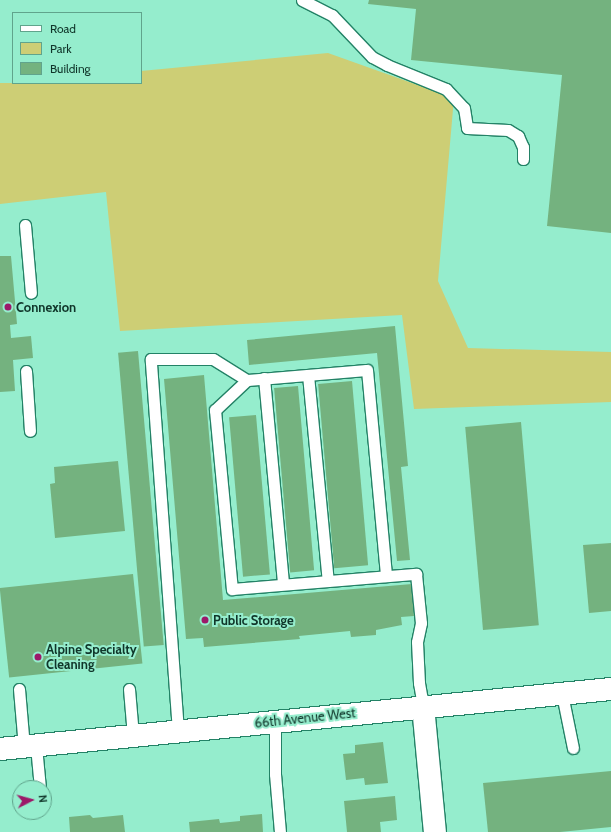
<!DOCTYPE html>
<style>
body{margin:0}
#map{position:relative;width:611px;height:832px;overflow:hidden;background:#95edcd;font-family:Cabin,sans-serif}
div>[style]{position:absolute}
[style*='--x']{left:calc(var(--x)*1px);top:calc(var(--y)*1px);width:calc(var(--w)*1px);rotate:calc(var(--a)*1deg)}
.green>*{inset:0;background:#cdce75}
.building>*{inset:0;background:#74b27f;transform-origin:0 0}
.roads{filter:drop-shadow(1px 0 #238266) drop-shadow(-1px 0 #238266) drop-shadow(0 1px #238266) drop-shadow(0 -1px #238266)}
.lane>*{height:11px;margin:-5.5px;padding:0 5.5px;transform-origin:5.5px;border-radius:5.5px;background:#fff}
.street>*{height:22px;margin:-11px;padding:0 11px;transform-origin:11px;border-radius:11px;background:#fff}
.secondary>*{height:22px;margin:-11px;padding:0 11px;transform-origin:11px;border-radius:11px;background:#fff}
.dots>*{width:11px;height:11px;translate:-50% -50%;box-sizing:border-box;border:2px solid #95edcd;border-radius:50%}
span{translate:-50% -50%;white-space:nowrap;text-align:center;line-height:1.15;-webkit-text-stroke:4px #95edcd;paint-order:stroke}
.poi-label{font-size:13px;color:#10362a;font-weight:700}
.left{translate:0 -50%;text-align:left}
.street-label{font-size:13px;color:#10362a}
.legend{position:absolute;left:12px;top:12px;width:130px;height:72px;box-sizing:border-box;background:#95edcd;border:1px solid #60a48c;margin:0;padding:5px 7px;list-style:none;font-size:12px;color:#10362a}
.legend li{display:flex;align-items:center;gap:8px;height:20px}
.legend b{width:20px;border:1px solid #60a48c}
.north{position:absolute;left:12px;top:780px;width:40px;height:40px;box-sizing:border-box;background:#95edcd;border:1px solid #60a48c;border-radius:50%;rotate:84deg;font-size:11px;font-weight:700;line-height:16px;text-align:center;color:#10362a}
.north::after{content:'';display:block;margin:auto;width:14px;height:18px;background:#9c1869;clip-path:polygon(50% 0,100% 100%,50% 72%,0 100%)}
</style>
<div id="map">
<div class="green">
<i style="clip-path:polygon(328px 53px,454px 98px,438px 281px,468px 348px,611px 352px,611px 402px,414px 409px,402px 315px,120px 331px,106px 192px,0 204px,0 83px,141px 83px,141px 71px)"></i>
</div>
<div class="building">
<i style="clip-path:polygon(369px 0,611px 0,611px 233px,547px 226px,562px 75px,411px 60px,416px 9px,368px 4px)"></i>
<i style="clip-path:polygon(0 256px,11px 256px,17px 324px,10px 325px,11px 338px,31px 336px,33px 358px,13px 360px,15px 391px,0 392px)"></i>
<i style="clip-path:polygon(395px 326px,408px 466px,401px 467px,410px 560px,397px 561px,377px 353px,249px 365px,247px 340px)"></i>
<i style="left:138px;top:351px;width:295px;height:20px;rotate:85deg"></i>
<i style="clip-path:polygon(204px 375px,223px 600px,412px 584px,414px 616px,401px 617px,402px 625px,376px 630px,376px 635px,351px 637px,350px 631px,299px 636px,300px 639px,204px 647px,203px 638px,186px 639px,164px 379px)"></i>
<i style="left:352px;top:381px;width:185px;height:34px;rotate:85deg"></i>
<i style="left:298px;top:386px;width:185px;height:24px;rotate:85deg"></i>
<i style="left:256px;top:415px;width:160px;height:27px;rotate:85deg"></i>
<i style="left:521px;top:422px;width:204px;height:56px;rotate:85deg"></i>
<i style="clip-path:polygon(118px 461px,125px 531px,55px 538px,50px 484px,55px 483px,54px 467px)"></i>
<i style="clip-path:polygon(611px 543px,611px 611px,589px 613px,583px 545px)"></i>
<i style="left:133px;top:574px;width:90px;height:134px;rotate:84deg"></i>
<i style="clip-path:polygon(383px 742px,388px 783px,365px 785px,364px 778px,346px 780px,343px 754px,355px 753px,355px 745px)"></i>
<i style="clip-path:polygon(611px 771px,611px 827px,560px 832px,488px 832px,483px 783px)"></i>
<i style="clip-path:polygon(395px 796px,397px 820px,380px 822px,381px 832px,347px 832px,344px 801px)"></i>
<i style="clip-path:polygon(262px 814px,263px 832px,190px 832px,189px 822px,219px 819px,220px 823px,240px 821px,240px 816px)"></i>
<i style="clip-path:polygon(90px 815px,93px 818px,123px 815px,125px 832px,70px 832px,69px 817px)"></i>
</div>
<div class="roads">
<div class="lane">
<i style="--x:302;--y:0;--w:34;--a:27"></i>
<i style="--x:332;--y:15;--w:58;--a:46.4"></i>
<i style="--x:372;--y:57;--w:17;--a:28"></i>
<i style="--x:387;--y:65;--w:64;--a:22.1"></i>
<i style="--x:446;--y:89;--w:26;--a:47"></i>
<i style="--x:464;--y:108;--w:20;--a:81"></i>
<i style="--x:467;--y:128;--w:41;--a:2.8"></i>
<i style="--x:508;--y:130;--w:12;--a:31"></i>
<i style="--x:518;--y:136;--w:12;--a:66"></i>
<i style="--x:523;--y:147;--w:12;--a:90"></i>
<i style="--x:25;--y:225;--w:68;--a:85"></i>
<i style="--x:26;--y:371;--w:60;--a:86.2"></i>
<i style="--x:308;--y:375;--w:207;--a:84.5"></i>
<i style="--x:264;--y:378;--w:207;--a:84.7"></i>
<i style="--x:247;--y:380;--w:120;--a:-4.8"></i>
<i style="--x:367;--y:370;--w:207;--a:84.7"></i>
<i style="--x:19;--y:689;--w:58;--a:85.1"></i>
<i style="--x:129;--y:689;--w:47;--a:85.1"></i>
<i style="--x:562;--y:694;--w:55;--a:78.5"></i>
<i style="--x:275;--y:722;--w:52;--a:90"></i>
<i style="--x:275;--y:774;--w:58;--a:85.1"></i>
<i style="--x:178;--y:731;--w:373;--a:-94.2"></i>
<i style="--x:151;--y:359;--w:62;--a:0"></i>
<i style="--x:213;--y:359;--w:40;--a:32"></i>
<i style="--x:247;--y:380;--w:44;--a:136.8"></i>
<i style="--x:215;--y:410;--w:180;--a:84.6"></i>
<i style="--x:232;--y:589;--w:185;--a:-4.7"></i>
<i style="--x:416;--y:574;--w:49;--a:84.2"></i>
<i style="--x:421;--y:623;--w:19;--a:102"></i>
<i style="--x:417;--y:642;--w:41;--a:87.2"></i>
<i style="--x:419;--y:683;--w:23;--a:80"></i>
<i style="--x:36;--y:746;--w:42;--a:84.6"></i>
</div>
<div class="street">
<i style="--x:423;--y:706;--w:127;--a:84.6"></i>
</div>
<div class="secondary">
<i style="--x:0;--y:749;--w:614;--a:-5.61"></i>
</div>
</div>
<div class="dots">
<i style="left:8px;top:307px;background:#9c1869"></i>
<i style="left:205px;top:620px;background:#9c1869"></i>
<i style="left:38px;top:657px;background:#9c1869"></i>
</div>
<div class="poi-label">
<span class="left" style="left:16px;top:307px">Connexion</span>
<span class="left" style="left:213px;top:620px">Public Storage</span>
<span class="left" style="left:46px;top:657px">Alpine Specialty<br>Cleaning</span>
</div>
<div class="street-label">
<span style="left:305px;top:718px;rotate:-6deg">66th Avenue West</span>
</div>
<ul class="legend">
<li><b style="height:5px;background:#fff"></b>Road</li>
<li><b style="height:11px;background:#cdce75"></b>Park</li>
<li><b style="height:11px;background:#74b27f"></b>Building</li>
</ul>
<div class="north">N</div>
</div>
